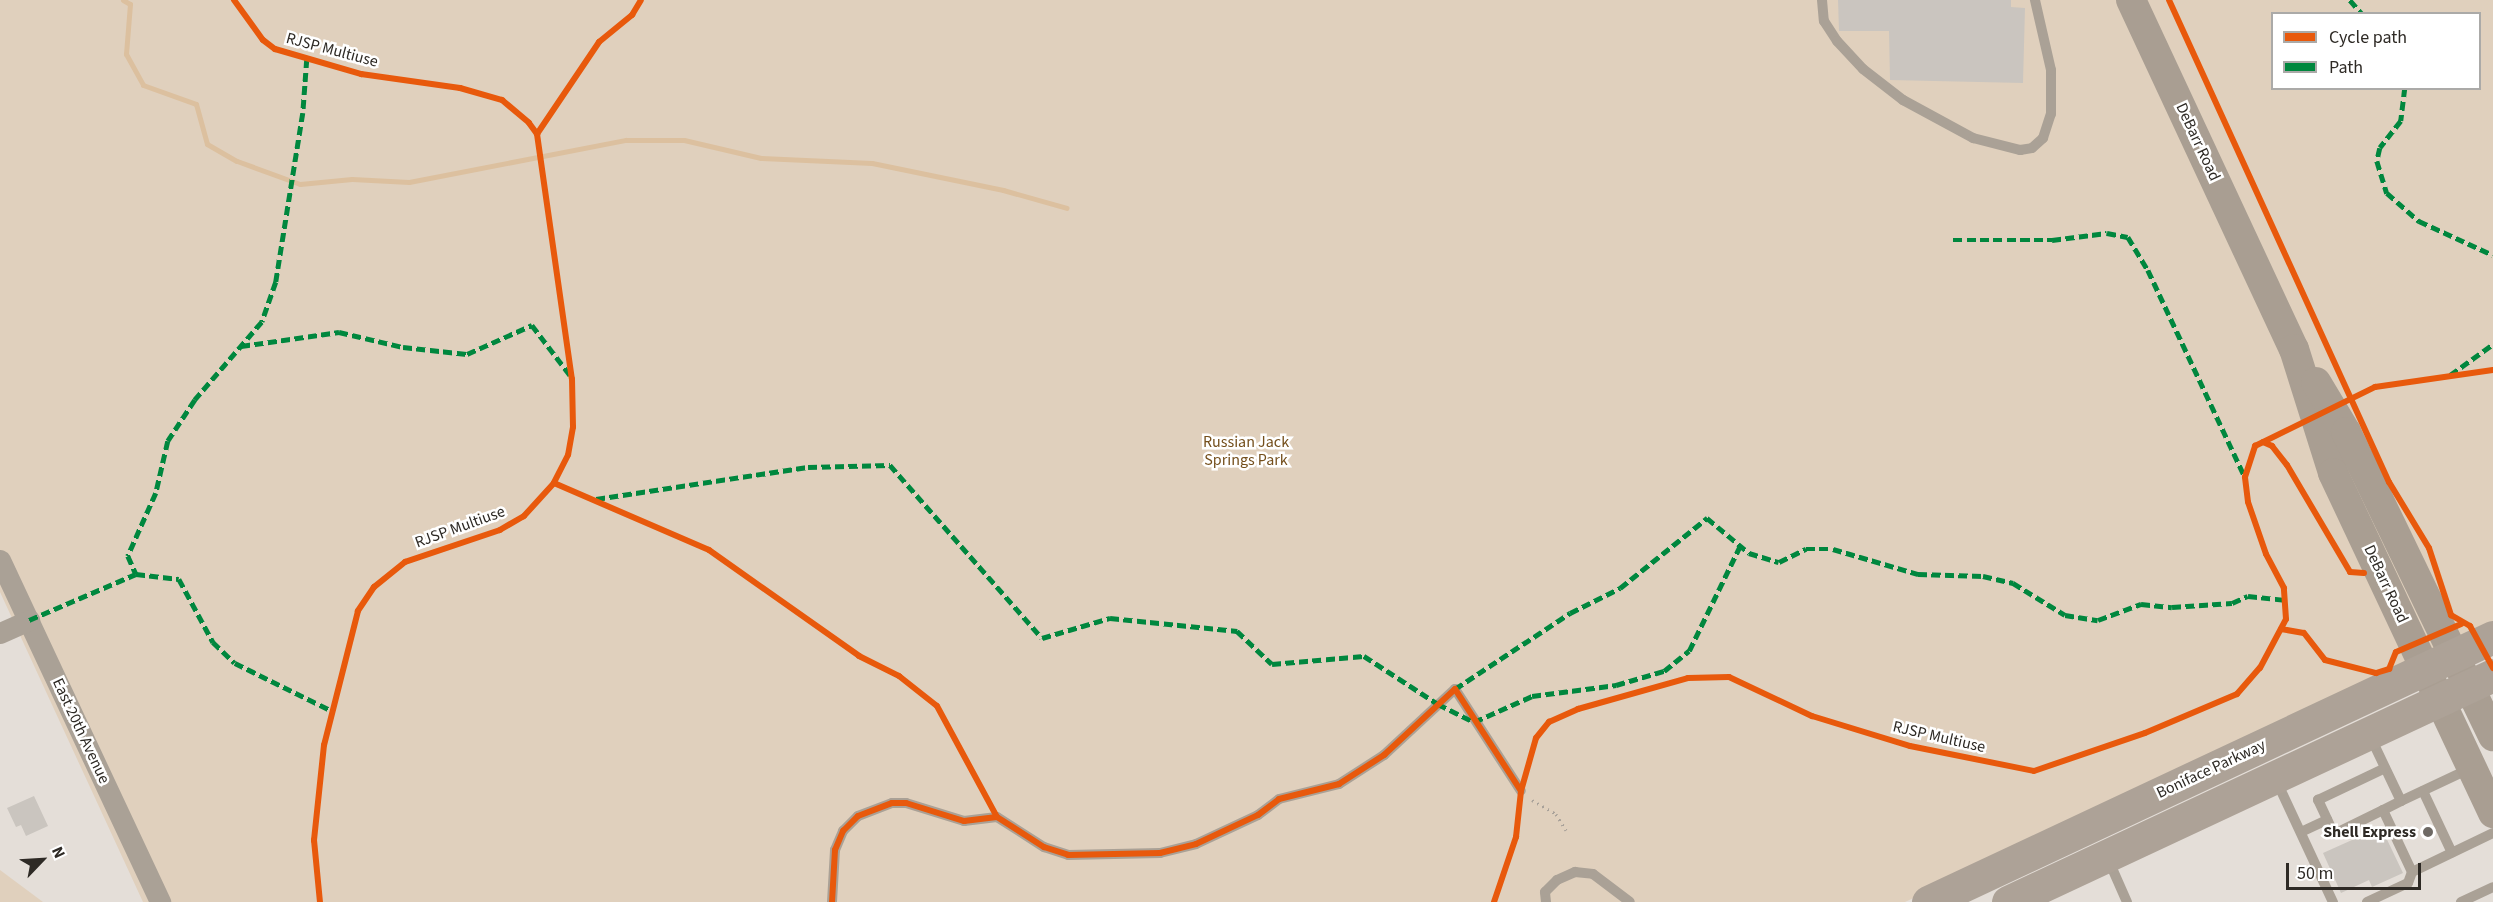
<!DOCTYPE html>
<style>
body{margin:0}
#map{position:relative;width:2493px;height:902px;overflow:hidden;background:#e4ded8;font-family:"Source Sans 3",sans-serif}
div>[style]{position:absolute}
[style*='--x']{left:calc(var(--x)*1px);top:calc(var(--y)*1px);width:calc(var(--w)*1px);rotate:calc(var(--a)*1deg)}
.green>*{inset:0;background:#e0d0bd}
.stream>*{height:5px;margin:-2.5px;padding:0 2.5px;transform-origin:2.5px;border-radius:2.5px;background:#dcc09f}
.building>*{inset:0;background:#cac5bf}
.path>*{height:3px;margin-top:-1.5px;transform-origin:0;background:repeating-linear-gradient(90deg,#a8a199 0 1.5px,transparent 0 6px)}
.lane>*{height:10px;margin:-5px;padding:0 5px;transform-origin:5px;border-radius:5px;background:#aaa196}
.street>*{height:21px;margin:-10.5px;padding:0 10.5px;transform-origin:10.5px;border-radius:10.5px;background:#aaa196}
.secondary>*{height:30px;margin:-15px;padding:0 15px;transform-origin:15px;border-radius:15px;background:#a99e92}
.primary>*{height:33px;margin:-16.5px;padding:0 16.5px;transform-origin:16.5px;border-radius:16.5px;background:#ada297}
.quiet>*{height:4.5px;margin-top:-2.25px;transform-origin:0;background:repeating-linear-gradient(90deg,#00873e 0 9px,transparent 0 13.5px)}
.cycleway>*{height:6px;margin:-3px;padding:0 3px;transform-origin:3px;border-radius:3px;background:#e8590c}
.dots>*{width:16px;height:16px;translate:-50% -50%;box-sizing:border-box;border:3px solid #fff;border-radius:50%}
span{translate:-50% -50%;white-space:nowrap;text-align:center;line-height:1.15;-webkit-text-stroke:5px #fff;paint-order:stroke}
.street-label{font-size:16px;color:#2e2a25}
.park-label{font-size:16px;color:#744f1c}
.poi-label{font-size:16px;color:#2e2a25;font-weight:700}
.right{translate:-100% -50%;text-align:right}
.legend{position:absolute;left:2271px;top:12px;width:210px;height:78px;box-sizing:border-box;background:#fff;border:2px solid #abaaa8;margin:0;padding:8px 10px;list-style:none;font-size:18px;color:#2e2a25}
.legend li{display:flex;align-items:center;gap:12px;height:30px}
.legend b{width:30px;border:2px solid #abaaa8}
.north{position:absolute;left:12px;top:830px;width:60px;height:60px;-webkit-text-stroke:4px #fff;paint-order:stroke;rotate:65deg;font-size:16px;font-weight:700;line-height:24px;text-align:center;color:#2e2a25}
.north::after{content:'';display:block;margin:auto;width:21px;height:27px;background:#2e2a25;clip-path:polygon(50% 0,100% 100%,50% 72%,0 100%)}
.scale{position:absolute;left:2286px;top:863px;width:135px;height:27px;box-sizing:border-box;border:3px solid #2e2a25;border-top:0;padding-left:8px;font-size:18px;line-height:21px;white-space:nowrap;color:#2e2a25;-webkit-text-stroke:4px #fff;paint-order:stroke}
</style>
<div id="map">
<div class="green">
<i style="clip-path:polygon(evenodd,0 0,2493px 0,2493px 628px,1905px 902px,143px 902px,0 592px,0 0,2272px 14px,2480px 14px,2480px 88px,2272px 88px,2272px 14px)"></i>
<i style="clip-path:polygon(0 870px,43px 902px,0 902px)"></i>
</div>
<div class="stream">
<i style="--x:123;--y:0;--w:8;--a:30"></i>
<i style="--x:130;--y:4;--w:50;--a:94.6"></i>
<i style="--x:126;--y:54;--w:35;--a:61"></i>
<i style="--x:143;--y:85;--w:56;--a:19.7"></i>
<i style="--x:196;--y:104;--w:41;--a:74.6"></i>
<i style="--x:207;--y:144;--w:34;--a:30"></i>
<i style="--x:237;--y:161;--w:67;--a:20.1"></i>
<i style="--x:300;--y:184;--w:52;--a:-5.5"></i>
<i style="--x:352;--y:179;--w:57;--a:3"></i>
<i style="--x:409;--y:182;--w:221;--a:-11"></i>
<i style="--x:626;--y:140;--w:58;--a:0"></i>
<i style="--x:684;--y:140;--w:79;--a:13.2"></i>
<i style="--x:761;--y:158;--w:111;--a:2.6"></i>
<i style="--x:872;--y:163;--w:134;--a:11.6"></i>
<i style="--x:1003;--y:190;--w:66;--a:15.7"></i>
</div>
<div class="building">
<i style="clip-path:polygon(1838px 0,2011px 0,2011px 7px,2025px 8px,2023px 83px,1890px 80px,1889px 31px,1839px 31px)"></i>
<i style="clip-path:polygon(34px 796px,48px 826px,26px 836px,21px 825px,16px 827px,7px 808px)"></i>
<i style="clip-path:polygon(2381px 827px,2403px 873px,2372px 887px,2369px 880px,2341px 893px,2323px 853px)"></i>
</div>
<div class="path">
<i style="--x:1532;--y:800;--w:28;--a:30"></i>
<i style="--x:1556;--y:814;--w:19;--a:58"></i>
</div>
<div class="lane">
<i style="--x:1822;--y:0;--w:21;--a:85"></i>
<i style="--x:1824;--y:21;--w:24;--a:57"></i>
<i style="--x:1837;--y:41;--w:38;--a:47"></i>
<i style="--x:1863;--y:69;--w:51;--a:37.8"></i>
<i style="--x:1903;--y:100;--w:80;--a:28.5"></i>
<i style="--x:1973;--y:138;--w:49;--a:14.3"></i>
<i style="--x:2020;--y:150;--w:12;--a:-9"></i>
<i style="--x:2032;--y:148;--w:15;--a:-42"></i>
<i style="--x:2043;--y:138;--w:25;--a:-72"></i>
<i style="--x:2051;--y:114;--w:44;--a:-90"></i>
<i style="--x:2051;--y:70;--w:72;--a:-102.9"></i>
<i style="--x:2370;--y:736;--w:72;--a:64.5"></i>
<i style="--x:2401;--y:801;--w:77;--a:-25.2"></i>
<i style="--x:2276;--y:780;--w:135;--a:65"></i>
<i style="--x:2423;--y:791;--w:68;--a:64.9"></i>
<i style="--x:2401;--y:801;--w:20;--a:153"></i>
<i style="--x:2383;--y:810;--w:68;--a:64.9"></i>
<i style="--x:2412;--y:872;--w:90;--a:-25.7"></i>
<i style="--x:2383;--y:810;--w:55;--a:153.9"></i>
<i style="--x:2334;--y:834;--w:38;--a:-115"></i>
<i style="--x:2318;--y:800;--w:74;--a:-25.5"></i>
<i style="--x:2301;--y:832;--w:29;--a:-25"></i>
<i style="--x:2108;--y:859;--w:47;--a:66.2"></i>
<i style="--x:832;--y:902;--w:52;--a:-86.7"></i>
<i style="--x:835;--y:850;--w:21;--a:-67"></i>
<i style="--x:843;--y:831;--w:21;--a:-45"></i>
<i style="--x:858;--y:816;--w:36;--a:-21"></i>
<i style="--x:892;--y:803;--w:14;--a:0"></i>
<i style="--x:906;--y:803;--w:61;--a:17.2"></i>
<i style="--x:964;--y:821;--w:33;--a:-7"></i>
<i style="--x:997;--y:817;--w:56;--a:32.6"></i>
<i style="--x:1044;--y:847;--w:25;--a:18"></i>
<i style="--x:1068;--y:855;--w:92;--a:-1.2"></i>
<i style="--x:1160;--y:853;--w:37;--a:-14"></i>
<i style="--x:1196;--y:844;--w:68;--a:-25.1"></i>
<i style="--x:1258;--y:815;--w:26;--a:-37"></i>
<i style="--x:1279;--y:799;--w:62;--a:-14"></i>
<i style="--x:1339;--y:784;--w:54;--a:-32.8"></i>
<i style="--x:1384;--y:755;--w:97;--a:-42.9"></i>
<i style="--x:1455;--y:689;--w:121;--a:57.1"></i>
<i style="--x:1546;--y:902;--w:10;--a:-96"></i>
<i style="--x:1545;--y:892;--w:17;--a:-45"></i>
<i style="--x:1557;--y:880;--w:20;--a:-24"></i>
<i style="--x:1575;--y:872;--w:18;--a:6"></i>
<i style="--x:1593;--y:874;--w:46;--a:37.1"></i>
<i style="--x:2367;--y:902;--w:45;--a:-24.9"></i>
<i style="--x:2408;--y:883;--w:12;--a:-70"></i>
<i style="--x:2461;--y:902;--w:35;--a:-25"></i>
</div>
<div class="street">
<i style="--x:0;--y:560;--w:378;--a:64.9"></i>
<i style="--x:0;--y:633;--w:32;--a:-24"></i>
</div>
<div class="secondary">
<i style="--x:2131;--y:0;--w:385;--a:65"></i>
<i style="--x:2294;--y:349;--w:130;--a:72.5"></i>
<i style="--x:2333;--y:473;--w:376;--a:64.8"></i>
<i style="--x:2316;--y:382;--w:58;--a:59"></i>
<i style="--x:2346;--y:432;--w:338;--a:64.2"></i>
</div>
<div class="primary">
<i style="--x:1928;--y:902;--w:624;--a:-25.13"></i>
<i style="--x:2008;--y:902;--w:535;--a:-25.08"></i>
</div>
<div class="quiet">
<i style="--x:2350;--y:0;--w:18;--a:49"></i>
<i style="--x:307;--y:59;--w:54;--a:94.2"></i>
<i style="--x:303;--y:113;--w:171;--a:99.1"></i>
<i style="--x:276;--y:282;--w:42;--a:109.3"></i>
<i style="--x:262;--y:322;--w:103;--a:130.7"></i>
<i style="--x:195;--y:400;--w:49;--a:123.4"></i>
<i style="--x:168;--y:441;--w:53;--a:103"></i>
<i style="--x:156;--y:493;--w:69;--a:114"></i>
<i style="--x:128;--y:556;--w:20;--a:66"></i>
<i style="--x:136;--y:574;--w:43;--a:6.6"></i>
<i style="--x:179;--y:579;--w:72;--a:61.6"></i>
<i style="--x:213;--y:642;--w:30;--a:44"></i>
<i style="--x:235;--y:663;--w:108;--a:26.3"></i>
<i style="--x:2405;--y:88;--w:33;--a:97"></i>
<i style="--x:2401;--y:121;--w:34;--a:128"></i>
<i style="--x:2380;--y:148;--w:13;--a:103"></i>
<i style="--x:2377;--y:161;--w:34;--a:73"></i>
<i style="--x:2387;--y:193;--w:43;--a:41.2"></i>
<i style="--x:2419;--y:221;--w:81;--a:24.7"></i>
<i style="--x:1953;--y:240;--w:99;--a:0"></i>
<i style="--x:2052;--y:240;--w:55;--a:-7.3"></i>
<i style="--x:2107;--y:233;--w:21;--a:11"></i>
<i style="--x:2128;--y:237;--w:39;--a:59"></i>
<i style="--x:2148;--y:270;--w:229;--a:64.9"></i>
<i style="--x:241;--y:346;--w:99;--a:-8.1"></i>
<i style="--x:339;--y:332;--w:66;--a:13.2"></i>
<i style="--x:403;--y:347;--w:64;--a:6.2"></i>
<i style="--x:467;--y:354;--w:71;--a:-24"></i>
<i style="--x:532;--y:325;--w:63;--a:52.8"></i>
<i style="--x:2450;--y:375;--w:53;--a:-35.8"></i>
<i style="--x:596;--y:499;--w:214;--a:-8.6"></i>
<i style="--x:808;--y:467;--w:82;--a:-1.4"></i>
<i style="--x:890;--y:465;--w:230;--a:48.7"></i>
<i style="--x:1042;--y:638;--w:71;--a:-16.4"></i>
<i style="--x:1110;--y:618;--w:128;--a:5.8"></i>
<i style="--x:1237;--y:631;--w:48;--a:43.3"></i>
<i style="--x:1272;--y:664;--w:92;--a:-5"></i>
<i style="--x:1364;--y:656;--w:88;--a:33"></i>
<i style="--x:1438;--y:704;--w:40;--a:26.6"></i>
<i style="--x:1474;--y:722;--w:64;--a:-24.1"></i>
<i style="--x:1532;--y:696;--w:85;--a:-7.5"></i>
<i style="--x:1616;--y:685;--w:50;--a:-16.3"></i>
<i style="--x:1664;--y:671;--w:32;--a:-39"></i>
<i style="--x:1689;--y:651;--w:117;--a:-64.1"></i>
<i style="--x:29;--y:620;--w:116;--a:-23.3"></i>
<i style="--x:1455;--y:689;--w:138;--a:-33.5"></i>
<i style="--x:1570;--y:613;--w:56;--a:-26.6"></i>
<i style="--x:1620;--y:588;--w:112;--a:-38.8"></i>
<i style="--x:1707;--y:518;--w:55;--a:39.8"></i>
<i style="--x:1749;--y:553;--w:31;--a:17"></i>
<i style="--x:1779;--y:562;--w:30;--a:-26"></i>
<i style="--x:1806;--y:549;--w:27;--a:0"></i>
<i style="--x:1833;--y:549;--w:89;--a:16.4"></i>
<i style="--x:1918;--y:574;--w:65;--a:1.8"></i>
<i style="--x:1983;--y:576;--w:31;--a:13"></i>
<i style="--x:2013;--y:583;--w:61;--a:31.6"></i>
<i style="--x:2065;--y:615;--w:33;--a:9"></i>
<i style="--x:2098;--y:620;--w:46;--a:-20.4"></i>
<i style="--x:2141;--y:604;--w:31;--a:6"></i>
<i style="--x:2172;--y:607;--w:60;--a:-3.8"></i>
<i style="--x:2232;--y:603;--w:17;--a:-24"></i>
<i style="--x:2248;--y:596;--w:37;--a:6"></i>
</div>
<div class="cycleway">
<i style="--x:234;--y:0;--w:49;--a:54.1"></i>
<i style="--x:263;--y:40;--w:15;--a:37"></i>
<i style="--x:275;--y:49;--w:90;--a:16.2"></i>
<i style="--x:361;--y:74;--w:100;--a:8"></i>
<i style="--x:460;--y:88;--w:44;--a:15.9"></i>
<i style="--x:502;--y:100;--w:35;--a:40"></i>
<i style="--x:529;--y:123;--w:14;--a:54"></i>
<i style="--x:537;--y:134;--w:247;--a:81.9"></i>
<i style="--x:572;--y:379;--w:48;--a:88.8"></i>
<i style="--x:573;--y:427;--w:28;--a:100"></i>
<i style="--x:568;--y:455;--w:31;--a:117"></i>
<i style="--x:554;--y:483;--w:45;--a:132.3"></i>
<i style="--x:524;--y:516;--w:28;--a:150"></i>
<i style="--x:500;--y:530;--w:100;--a:161.4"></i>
<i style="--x:405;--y:562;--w:40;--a:141"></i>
<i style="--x:374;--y:587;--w:29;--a:124"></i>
<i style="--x:358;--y:611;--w:138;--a:104.2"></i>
<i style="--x:324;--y:745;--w:96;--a:96"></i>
<i style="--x:314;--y:840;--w:62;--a:84.5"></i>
<i style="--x:2169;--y:0;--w:530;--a:65.47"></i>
<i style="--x:2389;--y:482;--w:77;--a:58.8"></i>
<i style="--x:2429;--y:548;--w:71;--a:71.8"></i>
<i style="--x:2451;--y:615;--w:22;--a:30"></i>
<i style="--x:2470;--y:626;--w:48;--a:61.3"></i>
<i style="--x:537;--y:134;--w:111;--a:-56"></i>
<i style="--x:599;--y:42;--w:43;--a:-39.3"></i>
<i style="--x:632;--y:15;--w:17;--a:-59"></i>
<i style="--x:2263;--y:442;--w:10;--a:24"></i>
<i style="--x:2272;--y:446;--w:24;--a:52"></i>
<i style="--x:2287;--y:465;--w:124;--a:59.5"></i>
<i style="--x:2350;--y:572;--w:14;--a:4"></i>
<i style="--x:554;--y:483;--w:169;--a:23.4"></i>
<i style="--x:709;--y:550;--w:184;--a:35.2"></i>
<i style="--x:859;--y:656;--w:45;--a:26.6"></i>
<i style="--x:899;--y:676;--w:48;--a:38.3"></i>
<i style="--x:937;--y:706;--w:126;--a:61.6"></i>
<i style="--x:2281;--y:629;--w:23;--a:10"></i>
<i style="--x:2304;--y:633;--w:34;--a:52"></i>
<i style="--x:2325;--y:660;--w:53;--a:14.3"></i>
<i style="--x:2376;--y:673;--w:14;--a:-17"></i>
<i style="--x:2389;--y:669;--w:18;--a:-68"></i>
<i style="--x:2396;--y:652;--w:71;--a:-23.3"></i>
<i style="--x:832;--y:902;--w:52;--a:-86.7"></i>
<i style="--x:835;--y:850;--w:21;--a:-67"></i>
<i style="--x:843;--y:831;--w:21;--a:-45"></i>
<i style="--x:858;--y:816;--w:36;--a:-21"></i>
<i style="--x:892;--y:803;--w:14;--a:0"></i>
<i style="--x:906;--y:803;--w:61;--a:17.2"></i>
<i style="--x:964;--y:821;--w:33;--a:-7"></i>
<i style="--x:997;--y:817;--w:56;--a:32.6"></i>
<i style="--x:1044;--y:847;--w:25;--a:18"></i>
<i style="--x:1068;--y:855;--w:92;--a:-1.2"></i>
<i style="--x:1160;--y:853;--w:37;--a:-14"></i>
<i style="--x:1196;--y:844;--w:68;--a:-25.1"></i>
<i style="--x:1258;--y:815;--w:26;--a:-37"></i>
<i style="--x:1279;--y:799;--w:62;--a:-14"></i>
<i style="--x:1339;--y:784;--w:54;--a:-32.8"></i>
<i style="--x:1384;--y:755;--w:97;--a:-42.9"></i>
<i style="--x:1455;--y:689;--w:121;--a:57.1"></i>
<i style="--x:1494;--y:902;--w:69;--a:-71.3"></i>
<i style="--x:1516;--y:837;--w:46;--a:-83.8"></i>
<i style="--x:1521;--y:791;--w:55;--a:-74.2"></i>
<i style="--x:1536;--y:738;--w:21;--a:-51"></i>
<i style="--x:1549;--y:722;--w:32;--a:-24"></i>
<i style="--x:1578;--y:709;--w:114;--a:-15.7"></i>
<i style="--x:1688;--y:678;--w:41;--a:-1.4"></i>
<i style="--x:1729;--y:677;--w:92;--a:25.2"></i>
<i style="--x:1812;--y:716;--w:102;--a:17"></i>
<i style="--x:1910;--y:746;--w:126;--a:11.4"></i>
<i style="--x:2034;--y:771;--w:117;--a:-18.9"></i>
<i style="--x:2145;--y:733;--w:100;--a:-23"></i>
<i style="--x:2237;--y:694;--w:35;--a:-49"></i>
<i style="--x:2260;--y:668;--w:55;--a:-62"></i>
<i style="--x:2286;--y:619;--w:31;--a:-94"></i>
<i style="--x:2284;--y:588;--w:38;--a:-118"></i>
<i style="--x:2266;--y:554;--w:55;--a:-109.1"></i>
<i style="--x:2248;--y:502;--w:25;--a:-97"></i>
<i style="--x:2245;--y:477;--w:33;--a:-72"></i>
<i style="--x:2255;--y:446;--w:134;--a:-26.2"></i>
<i style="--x:2375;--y:387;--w:119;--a:-8.2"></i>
</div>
<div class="dots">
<i style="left:2428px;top:832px;background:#6e6964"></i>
</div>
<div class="street-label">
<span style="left:332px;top:50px;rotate:15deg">RJSP Multiuse</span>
<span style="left:2198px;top:142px;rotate:65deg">DeBarr Road</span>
<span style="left:460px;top:527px;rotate:-20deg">RJSP Multiuse</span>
<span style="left:2386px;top:584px;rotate:65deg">DeBarr Road</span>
<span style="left:81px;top:731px;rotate:65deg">East 20th Avenue</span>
<span style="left:1939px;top:737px;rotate:13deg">RJSP Multiuse</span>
<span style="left:2211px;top:769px;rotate:-25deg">Boniface Parkway</span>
</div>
<div class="park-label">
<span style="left:1246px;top:451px">Russian Jack<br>Springs Park</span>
</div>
<div class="poi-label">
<span class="right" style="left:2416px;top:832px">Shell Express</span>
</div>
<ul class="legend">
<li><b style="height:8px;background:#e8590c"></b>Cycle path</li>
<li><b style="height:8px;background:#00873e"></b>Path</li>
</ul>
<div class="north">N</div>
<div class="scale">50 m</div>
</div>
